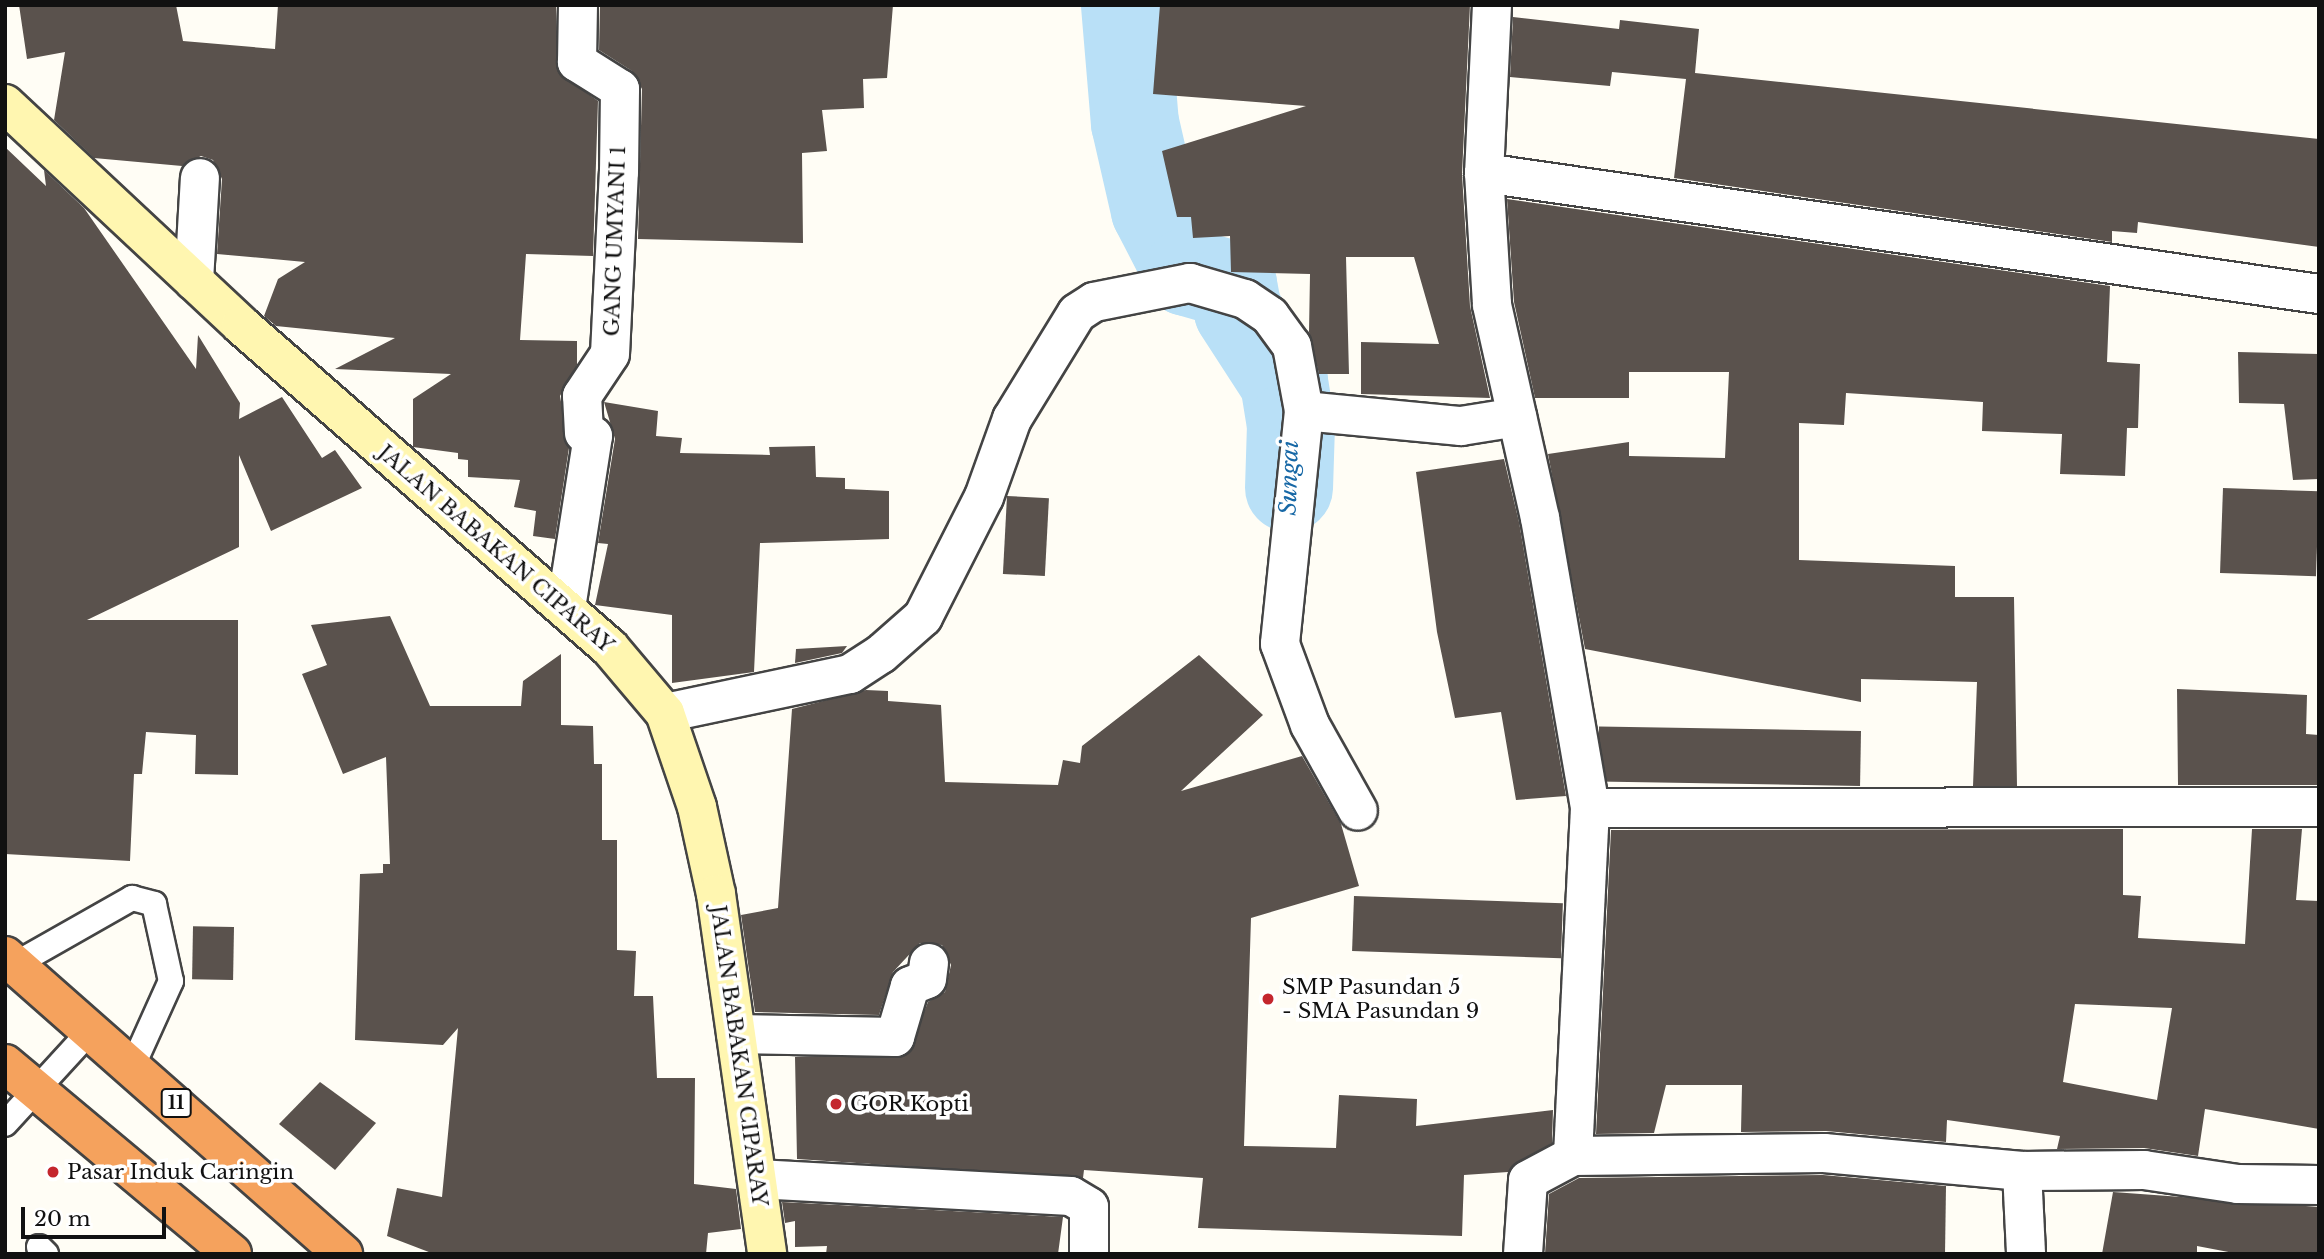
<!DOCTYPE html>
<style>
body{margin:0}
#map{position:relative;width:2324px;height:1259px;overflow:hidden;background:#fffdf5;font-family:"Libre Baskerville",serif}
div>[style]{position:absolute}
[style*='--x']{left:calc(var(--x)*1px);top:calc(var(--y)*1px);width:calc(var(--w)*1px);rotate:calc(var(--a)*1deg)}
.river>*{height:88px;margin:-44px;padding:0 44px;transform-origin:44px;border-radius:44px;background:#b9e0f7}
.building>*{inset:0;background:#5a524d;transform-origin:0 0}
.roads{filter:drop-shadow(2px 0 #444) drop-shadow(-2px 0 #444) drop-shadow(0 2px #444) drop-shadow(0 -2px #444)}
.lane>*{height:24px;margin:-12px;padding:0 12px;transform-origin:12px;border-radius:12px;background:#fff}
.street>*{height:38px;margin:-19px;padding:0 19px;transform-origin:19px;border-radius:19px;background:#fff}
.secondary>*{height:38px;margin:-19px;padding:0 19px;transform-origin:19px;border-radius:19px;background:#fff6b0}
.highway>*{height:38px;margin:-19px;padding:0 19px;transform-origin:19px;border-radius:19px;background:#f5a25d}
.dots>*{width:19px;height:19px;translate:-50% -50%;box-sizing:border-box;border:4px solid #fff;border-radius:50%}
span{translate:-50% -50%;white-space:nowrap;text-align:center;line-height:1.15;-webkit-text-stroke:7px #fff;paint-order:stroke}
.shield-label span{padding:2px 5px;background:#fff;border:2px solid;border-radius:5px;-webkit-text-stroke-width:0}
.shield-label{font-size:19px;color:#111;font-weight:700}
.street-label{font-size:21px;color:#111}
.poi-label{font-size:21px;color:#111}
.left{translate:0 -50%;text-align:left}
.water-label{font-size:23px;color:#1768a6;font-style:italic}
.frame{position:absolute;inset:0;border:7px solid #111;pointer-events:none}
.scale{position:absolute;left:21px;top:1207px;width:145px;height:32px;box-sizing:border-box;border:4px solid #111;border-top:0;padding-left:9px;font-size:21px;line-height:24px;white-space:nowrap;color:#111;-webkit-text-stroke:5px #fff;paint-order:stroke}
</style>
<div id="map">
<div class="river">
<i style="--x:1125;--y:5;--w:118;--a:85.2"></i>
<i style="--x:1135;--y:123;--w:89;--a:77.1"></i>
<i style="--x:1155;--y:210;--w:70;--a:62.7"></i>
<i style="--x:1187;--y:272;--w:48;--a:15.8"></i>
<i style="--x:1233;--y:285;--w:26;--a:79"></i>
<i style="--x:1238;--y:311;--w:85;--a:57.1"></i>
<i style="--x:1284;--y:382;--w:44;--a:80.8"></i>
<i style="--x:1291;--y:425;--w:63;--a:91.8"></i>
</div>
<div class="building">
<i style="clip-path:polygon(19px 5px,176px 5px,183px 41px,275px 49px,278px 5px,556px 5px,558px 72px,598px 101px,593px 256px,526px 254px,520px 340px,577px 341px,577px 365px,560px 396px,569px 448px,555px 539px,533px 536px,536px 511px,514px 507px,520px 480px,468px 477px,468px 460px,458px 459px,458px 453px,413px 447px,413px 399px,451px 374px,335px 369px,395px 338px,276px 326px,264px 316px,278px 279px,305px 262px,217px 254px,222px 179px,213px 160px,201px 156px,182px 166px,94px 158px,54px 120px,65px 52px,27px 59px)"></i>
<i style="clip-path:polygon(600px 5px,893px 5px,887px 78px,863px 79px,864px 108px,822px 110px,827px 151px,802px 153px,803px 243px,638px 239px,642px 89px,632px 71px,599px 50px)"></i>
<i style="clip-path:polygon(1160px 5px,1470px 5px,1462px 174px,1470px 306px,1490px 398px,1361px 394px,1361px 342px,1439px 344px,1414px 257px,1346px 257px,1349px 374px,1319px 374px,1309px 332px,1310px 274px,1231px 272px,1230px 236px,1193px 238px,1191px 217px,1177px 217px,1162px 151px,1306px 106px,1153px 94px)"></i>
<i style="clip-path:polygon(1513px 17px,1619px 29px,1620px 20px,1699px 29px,1695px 73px,2319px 139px,2319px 247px,2138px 222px,2137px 233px,2112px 231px,2112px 242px,1674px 178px,1686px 79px,1612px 72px,1610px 86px,1510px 77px)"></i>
<i style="clip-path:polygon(5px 147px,46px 186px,44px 170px,84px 208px,196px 369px,198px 335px,240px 403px,239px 419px,282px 397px,322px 458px,335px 450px,362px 488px,271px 531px,239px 455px,239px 547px,87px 620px,238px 620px,238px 775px,195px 774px,196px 735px,146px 732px,142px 774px,134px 774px,130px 861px,5px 854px)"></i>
<i style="clip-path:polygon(1507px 199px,2110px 286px,2107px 362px,2140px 364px,2138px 428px,2127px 428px,2125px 476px,2060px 474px,2062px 434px,1982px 431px,1983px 402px,1846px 393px,1844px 425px,1799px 423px,1799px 560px,1955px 566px,1955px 597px,2014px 597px,2017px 786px,1973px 786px,1977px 682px,1861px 679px,1861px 702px,1585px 649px,1548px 454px,1629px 442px,1629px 456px,1725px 458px,1729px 372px,1629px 372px,1629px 398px,1535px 398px,1514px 302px)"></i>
<i style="clip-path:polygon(2238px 352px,2319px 354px,2319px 479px,2293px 480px,2284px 404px,2239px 403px)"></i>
<i style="clip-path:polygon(604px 402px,658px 411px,656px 436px,682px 438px,680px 453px,770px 455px,769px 447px,815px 446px,816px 477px,845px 478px,845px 489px,889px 491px,889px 539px,760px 543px,754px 672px,672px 683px,672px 615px,595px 605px,608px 544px,598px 543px,615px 439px)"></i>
<i style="clip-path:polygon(1504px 459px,1519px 522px,1566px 796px,1516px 800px,1501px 712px,1455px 718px,1437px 632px,1416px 472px)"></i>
<i style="left:2223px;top:488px;width:96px;height:85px;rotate:2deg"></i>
<i style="left:1007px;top:496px;width:42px;height:78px;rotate:3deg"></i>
<i style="clip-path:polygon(390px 616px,430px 706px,521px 706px,523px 681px,561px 654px,561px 725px,593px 726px,594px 764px,602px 764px,602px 840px,617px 840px,617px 950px,636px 951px,634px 996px,653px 996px,657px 1078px,695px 1078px,694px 1184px,736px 1189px,741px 1229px,708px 1233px,706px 1254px,434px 1254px,387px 1236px,397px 1188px,442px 1197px,458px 1028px,443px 1045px,355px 1040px,360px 874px,383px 873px,383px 864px,390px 864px,386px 757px,343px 774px,302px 674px,327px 665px,311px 625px)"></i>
<i style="clip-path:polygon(847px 646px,842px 653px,795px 663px,796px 649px)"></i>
<i style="clip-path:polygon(1199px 655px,1263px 715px,1181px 791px,1302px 756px,1341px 824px,1359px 886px,1251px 918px,1244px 1146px,1336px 1148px,1339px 1095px,1417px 1099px,1416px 1126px,1553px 1110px,1552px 1143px,1508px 1172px,1464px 1175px,1462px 1236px,1198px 1228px,1203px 1178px,1084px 1170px,1083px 1178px,797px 1159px,795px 1057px,907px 1055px,928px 1002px,945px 992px,951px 965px,942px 945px,920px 943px,893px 972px,879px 1015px,755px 1012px,741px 915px,778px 908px,792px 709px,866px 690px,888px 691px,888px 701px,941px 705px,945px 782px,1058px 785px,1063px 760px,1080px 763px,1082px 746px)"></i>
<i style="clip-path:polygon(2177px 689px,2307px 695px,2306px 734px,2319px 735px,2319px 785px,2178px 785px)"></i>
<i style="left:1861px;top:731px;width:55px;height:262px;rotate:91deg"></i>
<i style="clip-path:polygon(evenodd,2123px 829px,2123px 895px,2141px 896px,2138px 938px,2245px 944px,2252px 829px,2302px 829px,2296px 900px,2319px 901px,2319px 1129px,2205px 1109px,2198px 1156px,2144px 1148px,2057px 1149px,2060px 1136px,1947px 1120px,1946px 1142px,1826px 1131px,1741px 1132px,1742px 1085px,1666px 1085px,1654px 1133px,1596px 1134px,1611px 830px,2123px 829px,2075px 1004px,2172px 1008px,2157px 1100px,2063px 1082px,2075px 1004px)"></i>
<i style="left:1354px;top:896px;width:209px;height:55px;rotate:2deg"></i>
<i style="left:234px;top:927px;width:53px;height:41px;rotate:91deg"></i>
<i style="clip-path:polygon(320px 1082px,376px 1123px,335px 1170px,279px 1124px)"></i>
<i style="clip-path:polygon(1823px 1175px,1946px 1186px,1945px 1254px,1545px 1254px,1549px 1194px,1579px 1178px)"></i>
<i style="clip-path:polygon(2113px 1192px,2319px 1207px,2319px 1254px,2239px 1254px,2197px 1246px,2197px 1254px,2102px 1254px)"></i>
<i style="clip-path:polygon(782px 1202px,1063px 1217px,1058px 1254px,826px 1254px,827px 1246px,795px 1247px,795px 1221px,785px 1223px)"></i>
</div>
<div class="roads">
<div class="lane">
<i style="--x:14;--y:965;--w:136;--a:-29.6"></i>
<i style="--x:132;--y:898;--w:23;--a:15"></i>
<i style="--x:154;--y:904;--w:79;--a:77.6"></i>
<i style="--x:171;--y:981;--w:92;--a:114.3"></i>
<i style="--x:5;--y:1124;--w:130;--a:-47.5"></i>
<i style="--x:39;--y:1247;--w:10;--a:45"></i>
</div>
<div class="street">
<i style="--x:1492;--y:5;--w:168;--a:92.7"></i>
<i style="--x:1484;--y:173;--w:132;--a:86.5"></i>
<i style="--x:1492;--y:305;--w:218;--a:77.3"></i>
<i style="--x:1540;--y:518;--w:294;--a:80.2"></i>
<i style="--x:1590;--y:808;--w:348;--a:92.8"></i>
<i style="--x:1484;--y:173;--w:844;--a:8.25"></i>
<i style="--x:194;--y:281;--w:103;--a:-86.7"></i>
<i style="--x:1304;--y:411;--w:158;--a:5.5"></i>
<i style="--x:1461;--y:426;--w:57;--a:-9.1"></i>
<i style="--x:566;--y:608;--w:174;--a:-81.1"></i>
<i style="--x:593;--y:436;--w:9;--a:-162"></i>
<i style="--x:584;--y:433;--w:37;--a:-93"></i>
<i style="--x:582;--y:396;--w:50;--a:-56.3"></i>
<i style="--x:610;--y:354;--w:182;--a:-87.2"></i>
<i style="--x:619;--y:172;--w:83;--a:-89.3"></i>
<i style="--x:620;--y:89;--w:51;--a:-147.9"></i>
<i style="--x:577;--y:62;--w:57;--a:-89"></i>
<i style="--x:665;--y:713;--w:189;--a:-11.9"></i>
<i style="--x:850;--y:674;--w:37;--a:-33"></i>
<i style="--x:881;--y:654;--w:56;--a:-41.4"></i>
<i style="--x:923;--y:617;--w:135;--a:-63.1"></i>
<i style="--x:984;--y:497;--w:83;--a:-70.3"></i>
<i style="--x:1012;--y:419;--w:124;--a:-58.5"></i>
<i style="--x:1077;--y:313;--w:20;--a:-33"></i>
<i style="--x:1094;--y:302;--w:98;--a:-11.2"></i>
<i style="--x:1190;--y:283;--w:57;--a:16.2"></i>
<i style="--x:1245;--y:299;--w:30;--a:34"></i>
<i style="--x:1270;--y:316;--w:37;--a:54"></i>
<i style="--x:1292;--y:346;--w:66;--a:79.5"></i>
<i style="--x:1304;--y:411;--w:234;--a:95.9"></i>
<i style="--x:1280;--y:644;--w:86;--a:69.7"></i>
<i style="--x:1310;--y:725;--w:98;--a:60.8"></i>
<i style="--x:1590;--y:808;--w:729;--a:-0.08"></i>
<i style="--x:736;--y:1034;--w:159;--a:1.1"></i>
<i style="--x:895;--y:1037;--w:53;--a:-73.6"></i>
<i style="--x:910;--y:986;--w:18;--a:-22"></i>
<i style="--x:927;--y:979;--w:16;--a:-83"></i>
<i style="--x:2022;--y:1171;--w:83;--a:87.2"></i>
<i style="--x:757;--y:1179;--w:314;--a:3.1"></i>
<i style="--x:1071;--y:1196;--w:21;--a:31"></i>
<i style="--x:1089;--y:1207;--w:47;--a:90"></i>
<i style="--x:1523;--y:1254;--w:74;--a:-86.1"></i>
<i style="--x:1528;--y:1180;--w:51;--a:-28.1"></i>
<i style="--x:1573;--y:1156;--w:251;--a:-0.7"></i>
<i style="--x:1824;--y:1153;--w:199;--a:5.2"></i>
<i style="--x:2022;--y:1171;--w:122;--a:-0.5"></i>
<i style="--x:2144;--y:1170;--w:95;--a:8.5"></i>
<i style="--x:2238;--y:1184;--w:81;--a:0.7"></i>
</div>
<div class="secondary">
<i style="--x:5;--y:104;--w:323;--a:43.1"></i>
<i style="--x:241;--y:325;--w:490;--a:41.2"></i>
<i style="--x:610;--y:648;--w:85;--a:49.8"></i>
<i style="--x:665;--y:713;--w:99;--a:71.2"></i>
<i style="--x:697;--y:807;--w:89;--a:77.7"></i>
<i style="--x:716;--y:894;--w:364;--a:81.9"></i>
</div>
<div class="highway">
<i style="--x:5;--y:956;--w:451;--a:41.4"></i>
<i style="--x:5;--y:1064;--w:296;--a:39.9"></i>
</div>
</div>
<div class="dots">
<i style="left:1268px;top:999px;background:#c4262e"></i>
<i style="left:836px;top:1104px;background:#c4262e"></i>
<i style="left:53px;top:1172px;background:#c4262e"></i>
</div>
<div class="shield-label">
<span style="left:176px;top:1103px">11</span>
</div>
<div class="street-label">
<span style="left:615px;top:241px;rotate:-88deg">GANG UMYANI 1</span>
<span style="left:496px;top:549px;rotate:41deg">JALAN BABAKAN CIPARAY</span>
<span style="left:739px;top:1056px;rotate:82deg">JALAN BABAKAN CIPARAY</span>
</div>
<div class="poi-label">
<span class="left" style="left:1282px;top:999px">SMP Pasundan 5<br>- SMA Pasundan 9</span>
<span class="left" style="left:850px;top:1104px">GOR Kopti</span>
<span class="left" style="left:67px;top:1172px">Pasar Induk Caringin</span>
</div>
<div class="water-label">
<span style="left:1289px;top:478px;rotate:-88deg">Sungai</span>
</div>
<div class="frame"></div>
<div class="scale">20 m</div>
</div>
